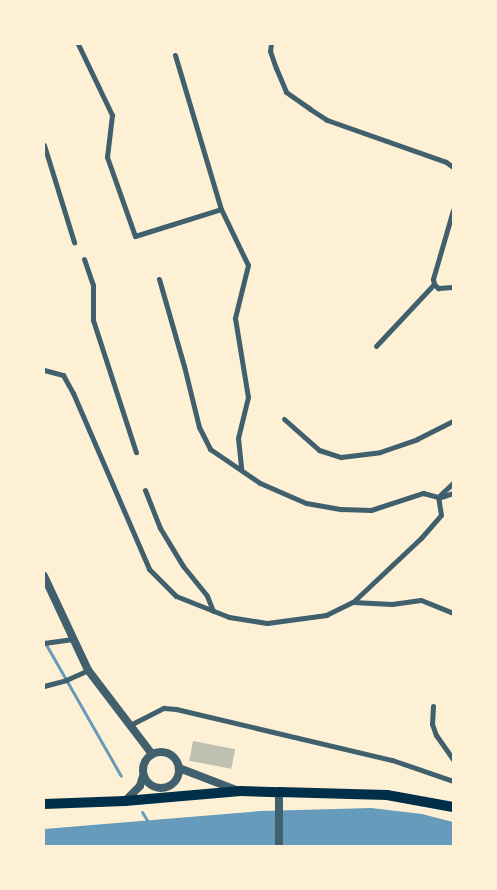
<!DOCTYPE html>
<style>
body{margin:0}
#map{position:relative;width:497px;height:890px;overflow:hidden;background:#fdf0d5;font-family:Inter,sans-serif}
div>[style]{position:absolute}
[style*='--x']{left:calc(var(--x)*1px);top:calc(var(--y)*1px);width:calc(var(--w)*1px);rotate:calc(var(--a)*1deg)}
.water>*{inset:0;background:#669bbc}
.stream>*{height:3px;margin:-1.5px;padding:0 1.5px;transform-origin:1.5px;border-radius:1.5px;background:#669bbc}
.building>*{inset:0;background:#bec0b2;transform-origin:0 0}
.minor>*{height:5px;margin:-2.5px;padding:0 2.5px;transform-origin:2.5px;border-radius:2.5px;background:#3f606c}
.tertiary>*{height:8px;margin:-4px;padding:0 4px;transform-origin:4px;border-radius:4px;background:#3f606c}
.tertiary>.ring{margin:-4px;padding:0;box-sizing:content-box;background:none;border:8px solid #3f606c;border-radius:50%}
.trunk>*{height:10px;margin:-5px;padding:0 5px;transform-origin:5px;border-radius:5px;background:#003049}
span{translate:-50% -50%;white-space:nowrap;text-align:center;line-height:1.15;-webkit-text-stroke:5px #fdf0d5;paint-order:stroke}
.frame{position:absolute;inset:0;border:45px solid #fdf0d5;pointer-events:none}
</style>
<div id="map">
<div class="water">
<i style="clip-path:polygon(371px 808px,422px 814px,453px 822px,453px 846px,44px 846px,44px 829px,261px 811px)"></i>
</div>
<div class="stream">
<i style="--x:44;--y:641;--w:155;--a:60.3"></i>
<i style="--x:142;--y:812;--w:13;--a:58"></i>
</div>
<div class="building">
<i style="left:193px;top:741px;width:43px;height:20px;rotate:11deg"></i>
</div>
<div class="minor">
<i style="--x:78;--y:44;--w:79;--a:64.4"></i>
<i style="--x:112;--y:115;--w:42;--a:96.8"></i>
<i style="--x:107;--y:157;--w:84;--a:70.5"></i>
<i style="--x:135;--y:236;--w:90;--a:-17.4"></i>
<i style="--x:271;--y:44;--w:7;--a:98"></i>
<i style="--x:270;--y:51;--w:18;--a:71"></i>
<i style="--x:276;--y:68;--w:26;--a:67"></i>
<i style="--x:286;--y:92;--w:29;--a:35"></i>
<i style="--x:310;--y:109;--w:20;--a:33"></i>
<i style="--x:327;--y:120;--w:126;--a:19.4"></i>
<i style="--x:446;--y:162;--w:9;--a:36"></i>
<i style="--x:175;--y:55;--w:161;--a:73.4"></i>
<i style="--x:221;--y:209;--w:62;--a:64.3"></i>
<i style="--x:248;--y:265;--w:55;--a:103.8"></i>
<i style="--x:235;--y:318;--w:80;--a:80.7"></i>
<i style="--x:248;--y:397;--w:42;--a:103.7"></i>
<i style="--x:238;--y:438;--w:30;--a:84"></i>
<i style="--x:44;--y:145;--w:102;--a:72.8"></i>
<i style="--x:453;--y:210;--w:72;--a:106.2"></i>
<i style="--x:433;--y:279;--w:5;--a:79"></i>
<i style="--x:434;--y:284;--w:6;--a:45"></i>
<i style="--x:438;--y:288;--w:15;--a:-4"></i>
<i style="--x:84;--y:259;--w:28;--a:71"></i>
<i style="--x:93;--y:285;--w:35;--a:90"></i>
<i style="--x:93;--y:320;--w:139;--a:72"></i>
<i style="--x:159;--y:279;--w:91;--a:74"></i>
<i style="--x:184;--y:366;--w:63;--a:76.2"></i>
<i style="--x:199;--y:427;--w:25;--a:63"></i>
<i style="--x:210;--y:449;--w:60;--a:34.2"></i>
<i style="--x:260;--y:483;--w:50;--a:23.5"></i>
<i style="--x:306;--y:503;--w:36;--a:10"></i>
<i style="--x:341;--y:509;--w:30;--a:2"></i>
<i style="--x:371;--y:510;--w:55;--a:-18.1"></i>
<i style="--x:423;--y:493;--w:16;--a:15"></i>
<i style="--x:376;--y:346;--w:85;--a:-46.9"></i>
<i style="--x:44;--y:370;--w:20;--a:15"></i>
<i style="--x:63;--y:375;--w:21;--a:61"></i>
<i style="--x:73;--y:393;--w:192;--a:66.6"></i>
<i style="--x:149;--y:569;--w:38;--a:45"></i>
<i style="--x:176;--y:596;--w:57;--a:21.6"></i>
<i style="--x:229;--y:617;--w:38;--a:9"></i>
<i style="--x:267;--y:623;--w:60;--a:-7.7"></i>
<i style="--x:326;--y:615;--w:30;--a:-26"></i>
<i style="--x:353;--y:602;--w:93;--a:-43.3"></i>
<i style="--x:421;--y:538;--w:30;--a:-49"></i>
<i style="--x:441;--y:515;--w:18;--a:-99"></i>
<i style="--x:284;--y:419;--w:47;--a:41.5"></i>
<i style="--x:319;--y:450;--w:23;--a:18"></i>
<i style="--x:341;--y:457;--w:39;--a:-7"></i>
<i style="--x:380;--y:452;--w:39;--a:-19"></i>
<i style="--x:417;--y:439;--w:40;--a:-26.6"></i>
<i style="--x:145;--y:490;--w:41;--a:68.5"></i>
<i style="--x:160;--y:528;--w:44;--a:58.8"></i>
<i style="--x:183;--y:566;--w:38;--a:51"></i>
<i style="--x:207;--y:596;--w:16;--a:68"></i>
<i style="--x:438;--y:497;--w:21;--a:-43"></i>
<i style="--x:441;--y:497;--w:13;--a:-18"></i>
<i style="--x:353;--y:602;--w:39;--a:3"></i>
<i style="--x:392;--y:604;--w:29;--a:-8"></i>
<i style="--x:421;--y:600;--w:35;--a:22"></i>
<i style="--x:44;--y:643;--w:29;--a:-8"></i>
<i style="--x:44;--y:686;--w:23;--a:-15"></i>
<i style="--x:66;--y:680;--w:24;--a:-24"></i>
<i style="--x:433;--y:706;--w:18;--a:93"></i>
<i style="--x:432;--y:724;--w:12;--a:70"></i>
<i style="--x:436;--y:735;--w:29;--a:55"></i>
<i style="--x:130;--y:725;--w:38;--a:-27"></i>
<i style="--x:164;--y:708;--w:12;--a:5"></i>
<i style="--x:176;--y:709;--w:222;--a:13.3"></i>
<i style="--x:392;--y:760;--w:65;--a:19"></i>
</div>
<div class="tertiary">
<i style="--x:44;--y:576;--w:104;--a:64.9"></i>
<i style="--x:88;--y:670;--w:106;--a:52.7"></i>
<i class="ring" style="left:143px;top:752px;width:28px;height:28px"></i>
<i style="--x:179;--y:768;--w:64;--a:21"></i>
<i style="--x:279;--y:792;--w:54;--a:90"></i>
<i style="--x:125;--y:801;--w:21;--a:-45"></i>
<i style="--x:140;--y:786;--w:10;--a:-73"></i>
</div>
<div class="trunk">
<i style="--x:44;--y:804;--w:81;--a:-2.1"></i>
<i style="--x:125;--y:801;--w:116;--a:-4.9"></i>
<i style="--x:241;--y:791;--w:38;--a:2"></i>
<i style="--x:279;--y:792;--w:108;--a:1.6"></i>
<i style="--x:387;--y:795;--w:67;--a:10.3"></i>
</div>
<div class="frame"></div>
</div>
